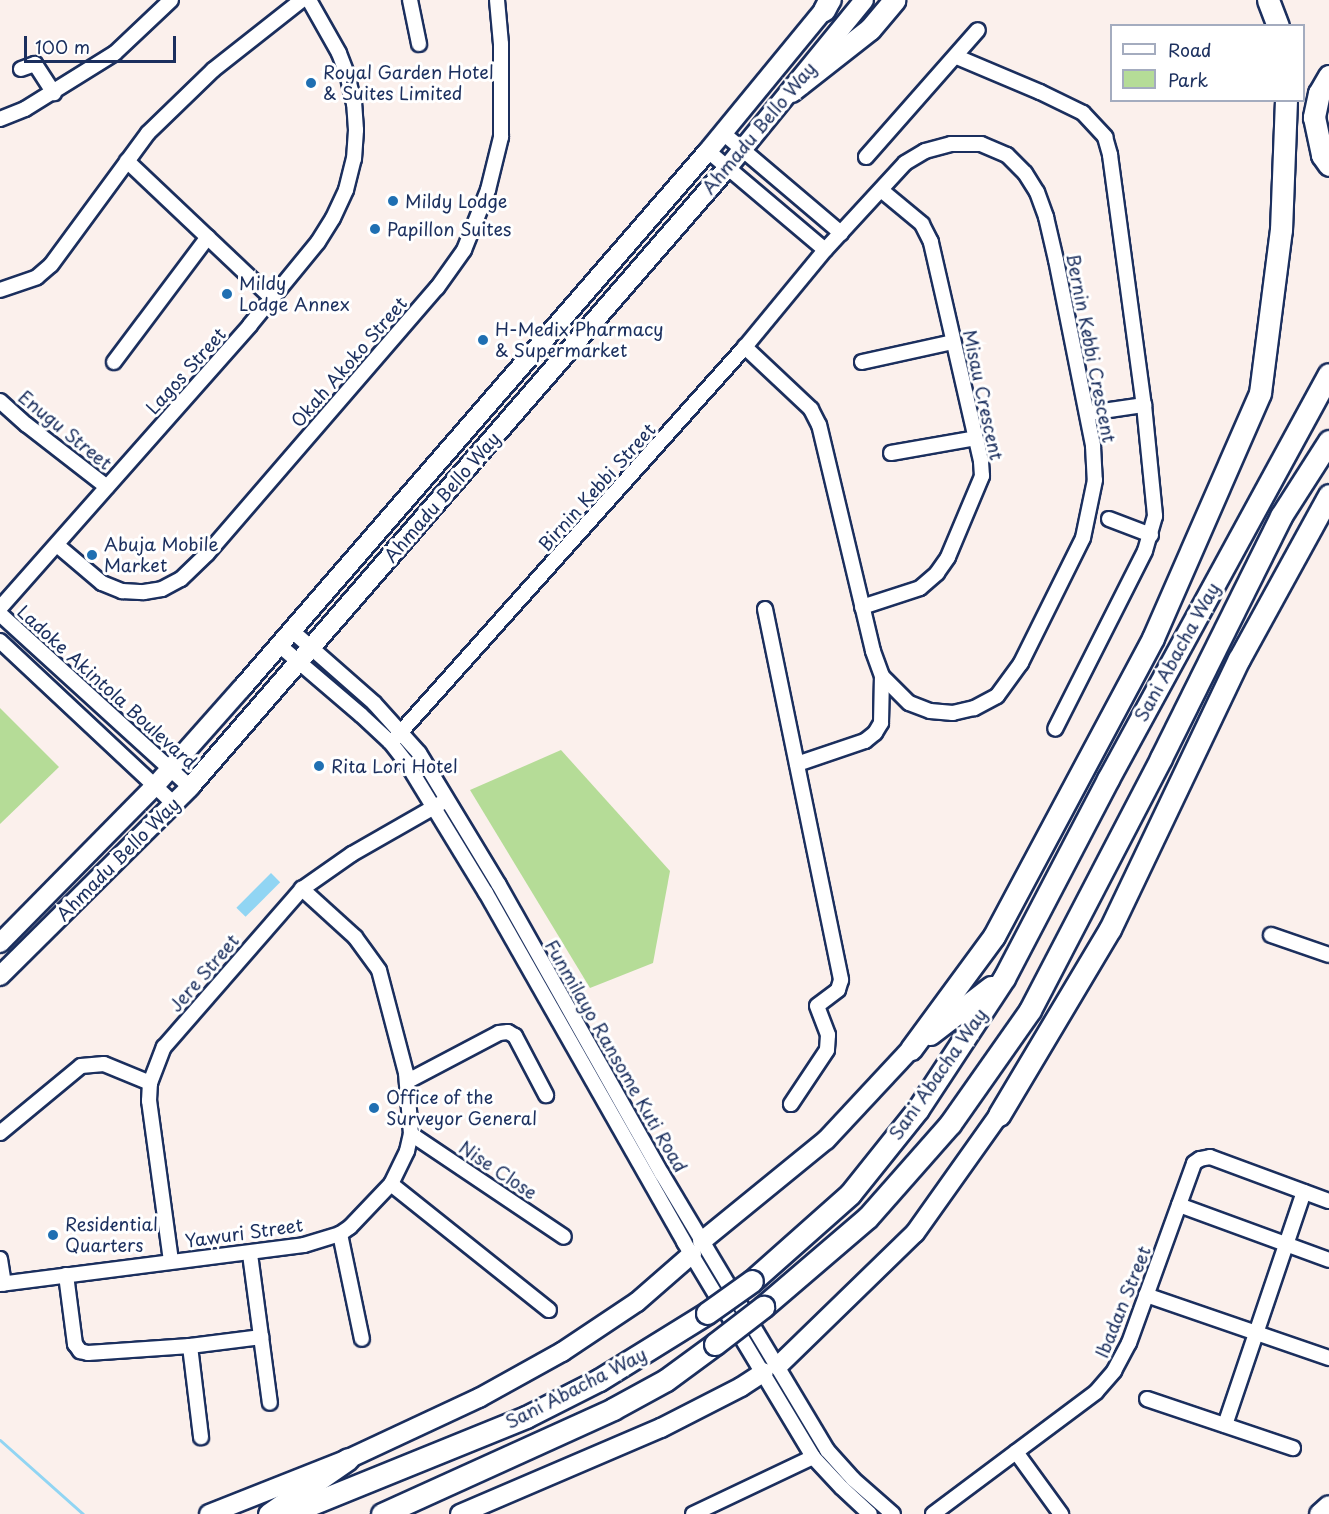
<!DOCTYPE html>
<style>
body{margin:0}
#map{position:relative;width:1329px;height:1514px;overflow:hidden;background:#fbf0ec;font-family:"Playpen Sans",sans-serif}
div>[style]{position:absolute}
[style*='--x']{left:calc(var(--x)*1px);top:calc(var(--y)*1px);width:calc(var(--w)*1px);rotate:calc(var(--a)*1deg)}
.green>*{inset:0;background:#b5dc97}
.water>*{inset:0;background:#91d5f3;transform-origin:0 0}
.stream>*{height:3px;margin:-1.5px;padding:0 1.5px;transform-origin:1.5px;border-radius:1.5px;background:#91d5f3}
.roads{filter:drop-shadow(2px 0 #1b2f5e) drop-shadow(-2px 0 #1b2f5e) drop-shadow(0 2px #1b2f5e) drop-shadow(0 -2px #1b2f5e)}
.minor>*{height:14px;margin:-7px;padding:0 7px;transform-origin:7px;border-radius:7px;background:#fff}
.major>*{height:18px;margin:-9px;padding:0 9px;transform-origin:9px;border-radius:9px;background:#fff}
.highway>*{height:21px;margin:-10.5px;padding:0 10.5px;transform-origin:10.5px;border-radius:10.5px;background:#fff}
.bridges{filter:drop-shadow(2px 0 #1b2f5e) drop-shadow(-2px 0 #1b2f5e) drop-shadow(0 2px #1b2f5e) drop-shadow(0 -2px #1b2f5e)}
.highway-bridge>*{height:21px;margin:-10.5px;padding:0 10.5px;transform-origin:10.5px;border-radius:10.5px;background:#fff}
.dots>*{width:16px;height:16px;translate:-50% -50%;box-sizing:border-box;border:3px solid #fff;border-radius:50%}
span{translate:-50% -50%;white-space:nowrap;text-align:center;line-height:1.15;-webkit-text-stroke:6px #fff;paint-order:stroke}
.poi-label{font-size:18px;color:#1b2f5e}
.left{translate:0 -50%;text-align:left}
.street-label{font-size:18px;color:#1b2f5e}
.legend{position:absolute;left:1110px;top:24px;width:195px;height:78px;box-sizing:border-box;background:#fff;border:2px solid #a4acbf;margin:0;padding:8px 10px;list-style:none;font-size:18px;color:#1b2f5e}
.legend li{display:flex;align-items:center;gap:12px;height:30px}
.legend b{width:30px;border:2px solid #a4acbf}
.scale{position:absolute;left:24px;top:36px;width:152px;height:27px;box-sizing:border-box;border:3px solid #1b2f5e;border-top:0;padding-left:8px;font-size:18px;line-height:21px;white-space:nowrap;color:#1b2f5e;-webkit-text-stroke:4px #fff;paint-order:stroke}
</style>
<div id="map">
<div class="green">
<i style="clip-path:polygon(0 708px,59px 767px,0 824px)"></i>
<i style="clip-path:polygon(561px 750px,670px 871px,653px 963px,590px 988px,470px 790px)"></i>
</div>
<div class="water">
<i style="left:271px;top:873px;width:13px;height:49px;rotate:45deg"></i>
</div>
<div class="stream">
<i style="--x:0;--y:1440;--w:111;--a:41.7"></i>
</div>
<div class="roads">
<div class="minor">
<i style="--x:410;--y:0;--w:45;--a:78.4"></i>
<i style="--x:957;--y:57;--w:90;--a:22.9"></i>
<i style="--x:1040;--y:92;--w:48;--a:26"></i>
<i style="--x:1083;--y:113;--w:33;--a:47"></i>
<i style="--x:1105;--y:137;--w:19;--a:74"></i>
<i style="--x:1110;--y:155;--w:252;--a:82.3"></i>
<i style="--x:1144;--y:405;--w:112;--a:84.3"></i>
<i style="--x:1155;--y:516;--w:36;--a:106"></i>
<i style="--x:1145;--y:551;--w:199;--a:116.8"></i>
<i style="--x:21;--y:69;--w:15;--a:-20"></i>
<i style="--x:35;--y:64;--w:35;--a:57"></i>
<i style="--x:0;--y:119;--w:27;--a:-22"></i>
<i style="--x:25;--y:109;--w:106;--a:-31.9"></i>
<i style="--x:115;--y:53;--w:77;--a:-43.4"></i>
<i style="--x:723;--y:133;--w:155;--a:40.3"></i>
<i style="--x:708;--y:151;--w:153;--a:40.2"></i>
<i style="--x:866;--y:157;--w:169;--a:-48.6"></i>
<i style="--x:127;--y:161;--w:199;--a:43.4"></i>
<i style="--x:0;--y:290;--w:39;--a:-19"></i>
<i style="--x:37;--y:277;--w:18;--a:-41"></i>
<i style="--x:51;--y:265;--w:164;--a:-53.7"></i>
<i style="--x:148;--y:133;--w:91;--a:-44.1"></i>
<i style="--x:213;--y:70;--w:113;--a:-38.2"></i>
<i style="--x:114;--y:362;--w:156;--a:-53.1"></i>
<i style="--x:862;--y:362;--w:93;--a:-12.4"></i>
<i style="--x:0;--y:401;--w:36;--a:42"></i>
<i style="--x:27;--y:425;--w:101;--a:37.8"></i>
<i style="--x:1089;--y:413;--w:56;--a:-8.3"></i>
<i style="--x:891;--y:453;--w:86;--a:-10"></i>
<i style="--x:1109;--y:519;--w:45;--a:20.9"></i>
<i style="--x:57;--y:545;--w:59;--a:40.2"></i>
<i style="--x:102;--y:583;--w:22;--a:22"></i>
<i style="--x:122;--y:591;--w:22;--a:3"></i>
<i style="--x:144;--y:592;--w:18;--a:-9"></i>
<i style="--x:162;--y:589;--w:21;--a:-28"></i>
<i style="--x:181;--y:579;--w:36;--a:-44"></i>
<i style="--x:207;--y:554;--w:352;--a:-49.2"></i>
<i style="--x:437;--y:288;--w:47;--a:-54.6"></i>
<i style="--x:464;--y:250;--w:65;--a:-68.2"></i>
<i style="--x:488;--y:190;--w:55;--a:-76.2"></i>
<i style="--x:501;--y:137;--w:93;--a:-90"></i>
<i style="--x:501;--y:44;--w:44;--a:-95.2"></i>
<i style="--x:862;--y:607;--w:61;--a:-18.1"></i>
<i style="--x:920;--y:588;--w:23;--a:-41"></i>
<i style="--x:937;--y:573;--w:19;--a:-55"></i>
<i style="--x:948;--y:557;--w:88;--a:-67.2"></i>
<i style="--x:982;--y:476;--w:15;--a:-94"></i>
<i style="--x:981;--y:461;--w:225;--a:-102.9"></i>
<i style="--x:931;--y:242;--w:20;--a:-117"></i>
<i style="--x:922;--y:224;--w:53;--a:-140.3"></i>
<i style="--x:0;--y:608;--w:378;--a:-48.5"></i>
<i style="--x:250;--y:325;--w:107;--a:-50.7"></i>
<i style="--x:318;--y:242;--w:28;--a:-58"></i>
<i style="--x:333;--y:218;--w:31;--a:-65"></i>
<i style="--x:346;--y:190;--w:32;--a:-76"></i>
<i style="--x:354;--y:159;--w:29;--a:-86"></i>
<i style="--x:356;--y:130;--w:26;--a:-94"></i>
<i style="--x:354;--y:104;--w:31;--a:-103"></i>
<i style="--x:347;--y:74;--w:22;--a:-111"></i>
<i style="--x:339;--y:53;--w:61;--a:-119.5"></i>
<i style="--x:765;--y:609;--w:379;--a:78.4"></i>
<i style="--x:841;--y:980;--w:10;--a:107"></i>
<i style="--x:838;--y:990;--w:26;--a:143"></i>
<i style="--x:817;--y:1006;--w:31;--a:69"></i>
<i style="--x:828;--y:1035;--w:15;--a:94"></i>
<i style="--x:827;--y:1050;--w:65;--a:123.7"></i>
<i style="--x:0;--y:614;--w:257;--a:42.3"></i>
<i style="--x:291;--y:630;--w:111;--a:41.3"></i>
<i style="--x:374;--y:703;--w:67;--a:48"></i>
<i style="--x:419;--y:753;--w:154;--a:58.8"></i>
<i style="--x:499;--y:885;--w:332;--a:60.6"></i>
<i style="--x:662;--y:1174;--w:322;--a:59.1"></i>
<i style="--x:827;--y:1450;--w:39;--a:48"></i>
<i style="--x:853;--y:1479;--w:53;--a:41.2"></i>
<i style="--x:0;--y:641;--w:238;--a:43.1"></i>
<i style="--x:279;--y:645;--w:108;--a:40.5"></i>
<i style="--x:361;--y:715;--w:41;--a:43"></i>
<i style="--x:391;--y:743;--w:24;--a:52"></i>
<i style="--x:406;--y:762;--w:153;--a:58.6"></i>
<i style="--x:486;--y:893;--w:401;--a:60.4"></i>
<i style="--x:684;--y:1242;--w:251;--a:59"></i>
<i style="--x:813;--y:1457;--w:42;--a:46.9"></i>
<i style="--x:842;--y:1488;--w:38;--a:43"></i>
<i style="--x:391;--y:743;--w:531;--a:-48.21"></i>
<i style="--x:745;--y:347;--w:126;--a:-50.5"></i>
<i style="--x:825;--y:250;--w:118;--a:-47.4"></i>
<i style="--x:905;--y:163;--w:23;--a:-31"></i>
<i style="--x:925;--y:151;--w:27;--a:-15"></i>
<i style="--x:951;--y:144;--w:30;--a:0"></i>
<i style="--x:981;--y:144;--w:28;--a:23"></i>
<i style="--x:1007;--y:155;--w:25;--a:45"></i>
<i style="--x:1025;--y:173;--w:22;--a:58"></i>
<i style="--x:1037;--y:192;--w:27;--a:70"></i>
<i style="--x:1046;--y:217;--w:44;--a:76.9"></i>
<i style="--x:1056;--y:260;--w:190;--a:78.7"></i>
<i style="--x:1093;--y:446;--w:34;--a:87"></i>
<i style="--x:1095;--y:480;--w:59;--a:101.7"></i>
<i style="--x:1083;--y:538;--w:140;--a:116.4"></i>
<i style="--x:1021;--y:663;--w:41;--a:126"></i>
<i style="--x:997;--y:696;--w:26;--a:152"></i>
<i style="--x:974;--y:708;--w:22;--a:167"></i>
<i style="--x:953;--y:713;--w:23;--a:-175"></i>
<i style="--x:930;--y:711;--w:22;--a:-159"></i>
<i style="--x:909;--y:703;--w:38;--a:-135"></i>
<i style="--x:882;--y:676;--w:27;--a:-110"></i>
<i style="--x:873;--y:651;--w:232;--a:-103.4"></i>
<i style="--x:819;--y:425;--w:18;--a:-117"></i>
<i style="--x:811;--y:409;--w:91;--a:-136.8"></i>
<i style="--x:797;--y:764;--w:72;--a:-18.7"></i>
<i style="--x:865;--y:741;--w:13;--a:-39"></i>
<i style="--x:875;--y:733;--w:12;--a:-59"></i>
<i style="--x:881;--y:723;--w:47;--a:-88.8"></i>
<i style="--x:1271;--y:935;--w:61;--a:19"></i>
<i style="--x:408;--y:1081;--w:103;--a:-27.8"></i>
<i style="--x:499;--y:1033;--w:9;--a:-6"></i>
<i style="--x:508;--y:1032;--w:8;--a:30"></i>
<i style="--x:515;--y:1036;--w:67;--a:62.3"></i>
<i style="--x:0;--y:1133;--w:105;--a:-39.6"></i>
<i style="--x:81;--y:1066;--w:23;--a:-5"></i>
<i style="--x:104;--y:1064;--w:50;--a:22.4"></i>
<i style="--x:411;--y:1134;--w:184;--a:33.9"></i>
<i style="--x:391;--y:1184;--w:202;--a:38.6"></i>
<i style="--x:1179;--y:1205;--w:160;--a:20.1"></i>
<i style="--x:340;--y:1234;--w:107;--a:78.2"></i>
<i style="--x:250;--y:1254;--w:150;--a:82.4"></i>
<i style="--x:0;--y:1259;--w:25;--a:81"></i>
<i style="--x:171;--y:1261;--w:162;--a:-97.8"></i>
<i style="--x:149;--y:1101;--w:18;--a:-87"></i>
<i style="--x:150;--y:1083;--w:39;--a:-69"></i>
<i style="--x:164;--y:1047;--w:210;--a:-48.9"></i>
<i style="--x:302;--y:889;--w:61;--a:-35"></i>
<i style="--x:352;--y:854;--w:103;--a:-29.8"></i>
<i style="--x:66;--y:1275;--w:70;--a:82.6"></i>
<i style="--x:75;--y:1344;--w:9;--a:54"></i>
<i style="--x:80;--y:1351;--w:8;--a:14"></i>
<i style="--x:88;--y:1353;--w:102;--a:-3.9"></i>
<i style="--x:190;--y:1346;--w:72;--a:-7.2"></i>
<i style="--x:0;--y:1284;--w:306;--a:-7.3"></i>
<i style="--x:304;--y:1245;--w:38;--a:-17"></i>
<i style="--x:340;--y:1234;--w:12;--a:-35"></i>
<i style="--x:350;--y:1227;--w:59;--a:-46.4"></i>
<i style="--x:391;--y:1184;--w:37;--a:-64"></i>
<i style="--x:407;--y:1151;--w:17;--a:-77"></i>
<i style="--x:411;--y:1134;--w:61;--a:-94.7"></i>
<i style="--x:406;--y:1073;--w:106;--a:-104.7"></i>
<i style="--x:379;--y:970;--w:41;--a:-126"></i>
<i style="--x:355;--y:937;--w:72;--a:-137.8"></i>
<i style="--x:1146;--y:1295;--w:194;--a:19"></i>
<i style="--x:190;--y:1346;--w:92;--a:83.1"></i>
<i style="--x:1147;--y:1399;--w:154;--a:18.6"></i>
<i style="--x:1225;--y:1425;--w:246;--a:-71.3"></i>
<i style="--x:1016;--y:1452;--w:77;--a:54"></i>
<i style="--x:693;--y:1514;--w:133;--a:-25.4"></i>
<i style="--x:933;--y:1514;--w:204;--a:-36.8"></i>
<i style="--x:1096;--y:1392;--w:28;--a:-49"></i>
<i style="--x:1114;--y:1371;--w:32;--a:-62"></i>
<i style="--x:1129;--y:1343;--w:191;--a:-70.1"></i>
<i style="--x:1194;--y:1163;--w:7;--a:-34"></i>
<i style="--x:1200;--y:1159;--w:10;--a:-11"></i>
<i style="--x:1210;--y:1157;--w:127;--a:20.3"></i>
</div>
<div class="major">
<i style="--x:0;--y:943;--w:219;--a:-45.4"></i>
<i style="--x:154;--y:787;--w:132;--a:-48.4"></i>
<i style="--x:242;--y:688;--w:711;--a:-49.05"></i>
<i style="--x:708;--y:151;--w:195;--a:-50.6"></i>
<i style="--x:0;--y:976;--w:268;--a:-44.8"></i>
<i style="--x:190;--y:787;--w:821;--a:-49.05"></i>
<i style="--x:728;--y:167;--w:215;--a:-50.8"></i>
<i style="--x:702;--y:1241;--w:160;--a:-39.2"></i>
<i style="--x:826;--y:1140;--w:125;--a:-47"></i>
<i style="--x:778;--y:1366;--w:191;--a:-44.2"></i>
<i style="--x:915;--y:1233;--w:145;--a:-54.6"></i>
<i style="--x:209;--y:1514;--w:149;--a:-21.6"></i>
<i style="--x:348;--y:1459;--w:145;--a:-25"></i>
<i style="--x:479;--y:1398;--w:95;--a:-29"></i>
<i style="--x:562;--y:1352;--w:90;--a:-33.7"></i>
<i style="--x:637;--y:1302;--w:73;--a:-41.1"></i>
<i style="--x:460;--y:1514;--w:219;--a:-23.2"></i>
<i style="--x:661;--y:1428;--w:90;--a:-27.1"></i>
<i style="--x:741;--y:1387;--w:27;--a:-33"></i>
<i style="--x:1319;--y:1514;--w:13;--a:-42"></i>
</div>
<div class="highway">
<i style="--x:1268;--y:0;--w:28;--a:69"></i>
<i style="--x:824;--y:10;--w:11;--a:-63"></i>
<i style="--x:1329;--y:76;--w:20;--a:120"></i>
<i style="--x:1319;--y:93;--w:25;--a:102"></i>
<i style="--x:1314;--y:117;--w:39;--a:78"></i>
<i style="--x:1322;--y:155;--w:12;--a:55"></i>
<i style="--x:791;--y:91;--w:100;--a:-38.1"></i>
<i style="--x:870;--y:29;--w:38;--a:-50"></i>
<i style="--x:930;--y:1034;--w:77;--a:-37.6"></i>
<i style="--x:911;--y:1049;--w:140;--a:-53.7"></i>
<i style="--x:994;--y:936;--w:338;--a:-61.9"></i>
<i style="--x:1153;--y:638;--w:267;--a:-66.4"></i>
<i style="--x:1260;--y:393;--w:164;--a:-82.7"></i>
<i style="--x:1281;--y:230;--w:130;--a:-87.8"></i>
<i style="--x:999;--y:1115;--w:217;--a:-59.2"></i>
<i style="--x:1110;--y:929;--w:299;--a:-64.5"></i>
<i style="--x:1239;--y:659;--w:187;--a:-61.2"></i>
<i style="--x:752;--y:1281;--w:131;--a:-41.6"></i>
<i style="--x:850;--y:1194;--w:109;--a:-51.3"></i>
<i style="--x:918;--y:1109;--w:157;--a:-56.7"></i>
<i style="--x:1004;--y:978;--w:225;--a:-62.4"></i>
<i style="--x:1108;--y:779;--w:461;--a:-61.4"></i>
<i style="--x:763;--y:1307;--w:138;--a:-40.6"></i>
<i style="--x:868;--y:1217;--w:124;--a:-48.6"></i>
<i style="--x:950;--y:1124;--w:139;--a:-54.9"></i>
<i style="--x:1030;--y:1010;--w:284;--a:-62.5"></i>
<i style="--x:1161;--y:758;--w:270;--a:-63.6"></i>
<i style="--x:1281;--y:516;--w:89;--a:-57.4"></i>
<i style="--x:269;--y:1514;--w:96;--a:-34.8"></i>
<i style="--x:287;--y:1514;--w:258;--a:-22.1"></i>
<i style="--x:526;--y:1417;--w:82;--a:-26.9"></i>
<i style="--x:599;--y:1380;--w:127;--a:-31.8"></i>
<i style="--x:382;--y:1514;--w:254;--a:-24.4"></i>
<i style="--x:613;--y:1409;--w:60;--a:-28.7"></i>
<i style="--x:666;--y:1380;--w:61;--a:-36.3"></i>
</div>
</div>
<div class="bridges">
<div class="highway-bridge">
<i style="--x:707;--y:1313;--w:55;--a:-35.4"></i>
<i style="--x:715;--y:1344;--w:61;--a:-37.6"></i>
</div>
</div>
<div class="dots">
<i style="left:311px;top:83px;background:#1f6fb2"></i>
<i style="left:393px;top:201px;background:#1f6fb2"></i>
<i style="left:375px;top:229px;background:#1f6fb2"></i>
<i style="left:227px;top:294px;background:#1f6fb2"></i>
<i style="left:483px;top:340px;background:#1f6fb2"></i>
<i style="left:92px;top:555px;background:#1f6fb2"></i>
<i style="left:319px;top:766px;background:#1f6fb2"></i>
<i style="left:374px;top:1108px;background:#1f6fb2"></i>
<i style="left:53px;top:1235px;background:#1f6fb2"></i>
</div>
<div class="poi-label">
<span class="left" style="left:323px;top:83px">Royal Garden Hotel<br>&amp; Suites Limited</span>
<span class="left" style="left:405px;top:201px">Mildy Lodge</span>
<span class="left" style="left:387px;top:229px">Papillon Suites</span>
<span class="left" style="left:239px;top:294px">Mildy<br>Lodge Annex</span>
<span class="left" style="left:495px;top:340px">H-Medix Pharmacy<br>&amp; Supermarket</span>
<span class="left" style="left:104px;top:555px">Abuja Mobile<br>Market</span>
<span class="left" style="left:331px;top:766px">Rita Lori Hotel</span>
<span class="left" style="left:386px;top:1108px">Office of the<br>Surveyor General</span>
<span class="left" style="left:65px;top:1235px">Residential<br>Quarters</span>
</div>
<div class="street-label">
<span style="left:759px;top:128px;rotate:-50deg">Ahmadu Bello Way</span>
<span style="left:1091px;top:348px;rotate:79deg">Bernin Kebbi Crescent</span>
<span style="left:349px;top:362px;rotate:-49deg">Okah Akoko Street</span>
<span style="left:186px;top:371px;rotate:-48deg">Lagos Street</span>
<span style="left:983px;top:395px;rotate:78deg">Misau Crescent</span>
<span style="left:65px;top:430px;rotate:39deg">Enugu Street</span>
<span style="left:597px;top:487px;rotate:-48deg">Birnin Kebbi Street</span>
<span style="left:442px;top:497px;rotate:-49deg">Ahmadu Bello Way</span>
<span style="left:1177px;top:652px;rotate:-61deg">Sani Abacha Way</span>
<span style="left:107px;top:687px;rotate:42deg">Ladoke Akintola Boulevard</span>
<span style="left:118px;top:859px;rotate:-45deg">Ahmadu Bello Way</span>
<span style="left:204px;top:973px;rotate:-49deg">Jere Street</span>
<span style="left:616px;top:1056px;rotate:60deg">Funmilayo Ransome Kuti Road</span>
<span style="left:938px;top:1074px;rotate:-55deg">Sani Abacha Way</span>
<span style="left:498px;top:1170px;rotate:34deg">Nise Close</span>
<span style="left:244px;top:1233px;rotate:-8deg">Yawuri Street</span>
<span style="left:1123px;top:1302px;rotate:-68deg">Ibadan Street</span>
<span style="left:576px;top:1388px;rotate:-27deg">Sani Abacha Way</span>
</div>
<ul class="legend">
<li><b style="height:8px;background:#fff"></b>Road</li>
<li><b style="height:16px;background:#b5dc97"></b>Park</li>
</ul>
<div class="scale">100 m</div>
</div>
